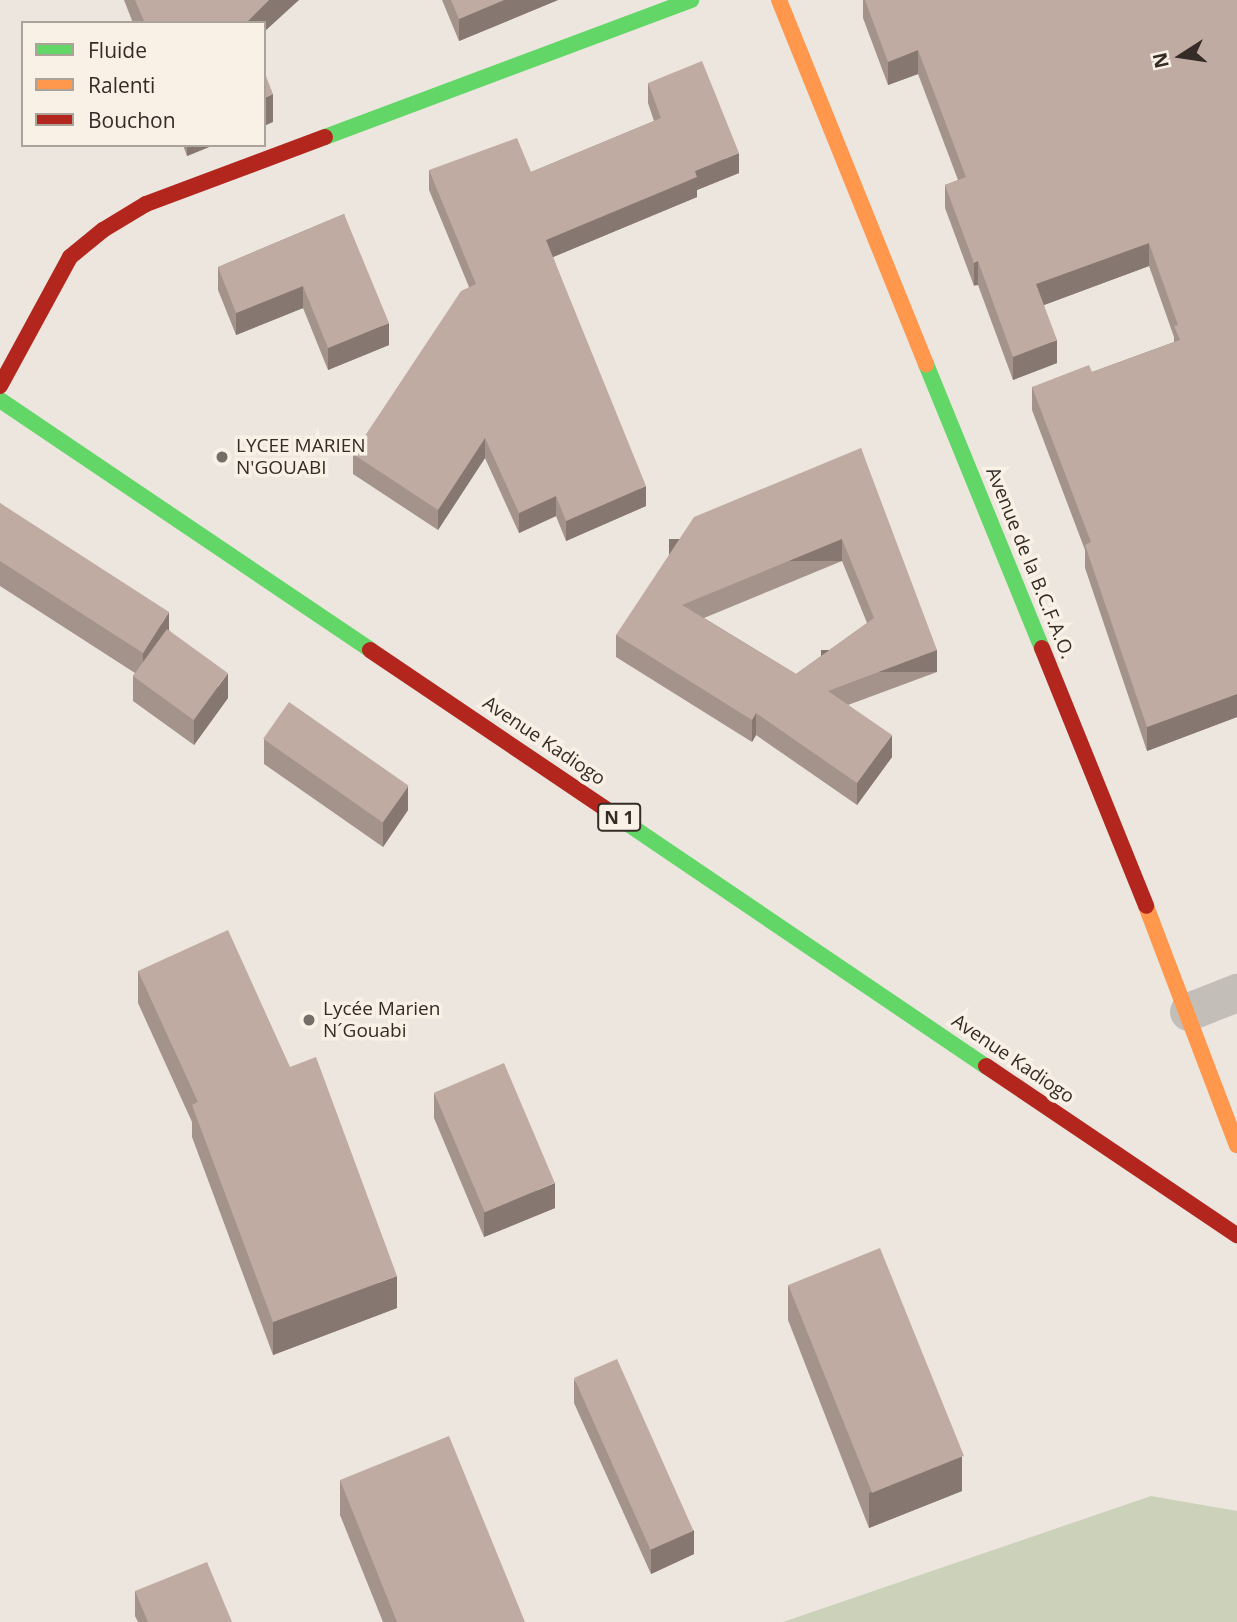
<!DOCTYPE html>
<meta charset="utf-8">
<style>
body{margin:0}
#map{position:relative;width:1237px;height:1622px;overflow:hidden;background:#ece6df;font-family:"Open Sans",sans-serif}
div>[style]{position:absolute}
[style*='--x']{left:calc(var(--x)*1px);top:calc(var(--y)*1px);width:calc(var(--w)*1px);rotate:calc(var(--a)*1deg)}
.green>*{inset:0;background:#ccd1ba}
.street>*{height:38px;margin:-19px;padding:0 19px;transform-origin:19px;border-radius:19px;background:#c4beb9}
.fast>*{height:16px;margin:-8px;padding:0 8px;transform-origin:8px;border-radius:8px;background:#63d668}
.slow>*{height:16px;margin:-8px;padding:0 8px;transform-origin:8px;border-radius:8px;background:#ff974d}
.jam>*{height:16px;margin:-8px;padding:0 8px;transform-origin:8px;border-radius:8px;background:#b3261e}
.wall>*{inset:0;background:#a4938a}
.shaded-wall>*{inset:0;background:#867871;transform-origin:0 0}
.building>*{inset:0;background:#bfaba1;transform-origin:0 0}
.dots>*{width:19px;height:19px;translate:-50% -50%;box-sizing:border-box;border:4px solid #f9f0e6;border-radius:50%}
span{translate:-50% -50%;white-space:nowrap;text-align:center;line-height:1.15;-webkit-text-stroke:7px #f9f0e6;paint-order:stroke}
.shield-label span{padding:2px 5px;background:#f9f0e6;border:2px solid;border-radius:5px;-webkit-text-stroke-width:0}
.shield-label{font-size:18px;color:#352c27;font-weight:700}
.poi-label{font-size:19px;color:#352c27}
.left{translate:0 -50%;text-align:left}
.street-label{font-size:19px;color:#352c27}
.legend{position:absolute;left:21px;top:21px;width:245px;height:126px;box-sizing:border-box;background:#f9f0e6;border:2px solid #aba29a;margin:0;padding:9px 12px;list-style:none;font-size:21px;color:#352c27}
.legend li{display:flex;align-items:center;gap:14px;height:35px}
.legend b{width:35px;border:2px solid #aba29a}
.north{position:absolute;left:1146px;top:21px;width:70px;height:70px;-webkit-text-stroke:5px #f9f0e6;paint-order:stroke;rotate:258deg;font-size:19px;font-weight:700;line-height:28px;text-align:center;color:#352c27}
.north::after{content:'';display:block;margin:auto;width:24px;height:32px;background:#352c27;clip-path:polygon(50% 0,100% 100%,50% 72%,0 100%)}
</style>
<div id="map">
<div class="green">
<i style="clip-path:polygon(1151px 1496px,1237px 1511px,1237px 1622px,783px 1622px)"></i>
</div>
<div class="street">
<i style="--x:1189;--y:1012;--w:52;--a:-21.6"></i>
</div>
<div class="fast">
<i style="--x:325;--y:137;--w:391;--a:-20.5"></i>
<i style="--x:926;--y:364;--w:307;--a:67.8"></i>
<i style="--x:0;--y:400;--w:447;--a:34"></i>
<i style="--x:622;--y:820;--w:439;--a:34.1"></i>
</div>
<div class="slow">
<i style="--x:779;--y:0;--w:393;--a:68"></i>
<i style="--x:1146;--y:906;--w:256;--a:69.2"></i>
</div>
<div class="jam">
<i style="--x:0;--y:386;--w:147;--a:-61.5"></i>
<i style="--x:70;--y:257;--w:43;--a:-39.3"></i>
<i style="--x:103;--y:230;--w:50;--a:-31.2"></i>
<i style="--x:146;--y:204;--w:191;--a:-20.5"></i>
<i style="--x:1042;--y:648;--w:278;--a:68"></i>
<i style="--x:370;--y:650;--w:304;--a:34"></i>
<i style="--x:986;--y:1066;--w:303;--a:34"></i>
</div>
<div class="wall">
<i style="clip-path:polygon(124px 0,299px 0,264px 23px,133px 23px)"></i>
<i style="clip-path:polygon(442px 0,558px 0,459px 41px)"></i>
<i style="clip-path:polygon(863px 0,1237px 0,1237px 717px,1147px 751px,1085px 568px,1085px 550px,1032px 410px,1032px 387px,1092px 372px,1174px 342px,1174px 337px,1149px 266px,1044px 305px,1057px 363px,1013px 380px,978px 285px,974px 286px,945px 208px,945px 185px,958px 180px,918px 74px,888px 85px,863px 18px)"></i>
<i style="clip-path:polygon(648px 83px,739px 173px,697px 190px,697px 197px,553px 257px,646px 506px,566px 541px,556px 516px,519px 533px,485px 458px,438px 530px,353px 474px,353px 454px,469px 287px,429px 190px,429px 170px,531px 172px,654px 121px,648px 103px)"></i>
<i style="clip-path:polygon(183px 145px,214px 145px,187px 156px)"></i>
<i style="clip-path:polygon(344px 214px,389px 345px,328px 370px,303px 308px,236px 335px,218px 290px,218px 267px)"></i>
<i style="clip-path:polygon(evenodd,861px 448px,937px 672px,848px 705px,892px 757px,857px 805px,756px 735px,752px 742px,616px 657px,616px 635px,861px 448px,842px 561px,867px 623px,796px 674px,704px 618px,842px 561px)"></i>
<i style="clip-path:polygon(0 503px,169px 630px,228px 698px,194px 745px,133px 701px,133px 676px,135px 673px,0 586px)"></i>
<i style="clip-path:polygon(264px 739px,408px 810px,383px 847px,264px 764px)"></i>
<i style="clip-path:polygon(138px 971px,397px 1308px,273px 1355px,192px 1137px,192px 1122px,138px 1003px)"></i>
<i style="clip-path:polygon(434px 1093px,555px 1208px,484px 1237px,434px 1118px)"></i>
<i style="clip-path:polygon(788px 1285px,962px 1491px,869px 1528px,788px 1320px)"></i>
<i style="clip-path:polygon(574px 1379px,694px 1554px,651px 1574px,574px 1403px)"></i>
<i style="clip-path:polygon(340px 1480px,525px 1622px,383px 1622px,340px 1515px)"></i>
<i style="clip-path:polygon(135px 1591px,232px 1622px,138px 1622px,135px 1616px)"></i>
</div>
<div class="shaded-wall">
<i style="clip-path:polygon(269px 0,299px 0,264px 32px,264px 23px,245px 23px)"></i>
<i style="clip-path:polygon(504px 0,558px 0,459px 41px,459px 19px)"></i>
<i style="clip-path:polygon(918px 50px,918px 74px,888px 85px,888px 62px)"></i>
<i style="clip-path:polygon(273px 94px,273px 122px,264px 126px,264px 98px)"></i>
<i style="clip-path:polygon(187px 145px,214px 145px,187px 156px)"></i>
<i style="clip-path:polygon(739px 153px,739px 173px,697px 190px,697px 197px,546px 260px,546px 240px,695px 171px)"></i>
<i style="clip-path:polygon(1149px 243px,1149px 266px,1036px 308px,1036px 284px)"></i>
<i style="left:978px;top:261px;width:24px;height:4px;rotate:90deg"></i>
<i style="clip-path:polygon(303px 286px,303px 308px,236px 335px,236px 313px)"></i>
<i style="clip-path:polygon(389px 323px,389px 345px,328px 370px,328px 348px)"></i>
<i style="clip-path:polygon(1057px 340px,1057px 363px,1013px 380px,1013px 357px)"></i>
<i style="clip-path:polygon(485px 438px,485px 458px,438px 530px,438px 510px)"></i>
<i style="clip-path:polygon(646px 486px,646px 506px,566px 541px,566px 521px)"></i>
<i style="clip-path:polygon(556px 496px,556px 516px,519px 533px,519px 513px)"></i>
<i style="left:842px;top:539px;width:22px;height:173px;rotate:90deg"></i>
<i style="clip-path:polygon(169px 612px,169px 637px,143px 678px,143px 653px)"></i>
<i style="left:937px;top:650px;width:22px;height:116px;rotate:90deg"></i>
<i style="clip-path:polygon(228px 673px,228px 698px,194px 745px,194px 720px)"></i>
<i style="clip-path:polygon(1237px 694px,1237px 717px,1147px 751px,1147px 727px)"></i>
<i style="clip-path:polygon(756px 713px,756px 735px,752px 742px,752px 720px)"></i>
<i style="clip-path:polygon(892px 735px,892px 757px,857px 805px,857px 783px)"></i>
<i style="clip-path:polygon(408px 786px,408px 810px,383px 847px,383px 822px)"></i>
<i style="clip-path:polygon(555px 1183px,555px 1208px,484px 1237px,484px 1212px)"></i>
<i style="clip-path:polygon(397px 1276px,397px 1308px,273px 1355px,273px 1322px)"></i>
<i style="clip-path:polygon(962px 1456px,962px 1491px,869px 1528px,869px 1493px)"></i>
<i style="clip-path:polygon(694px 1530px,694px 1554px,651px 1574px,651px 1549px)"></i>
</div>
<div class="building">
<i style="clip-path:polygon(135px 0,269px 0,246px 23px,145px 23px)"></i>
<i style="clip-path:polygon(451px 0,504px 0,459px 19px)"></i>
<i style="clip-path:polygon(865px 0,1237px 0,1237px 694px,1147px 727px,1085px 545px,1091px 542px,1032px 387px,1089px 365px,1092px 372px,1180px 340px,1174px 326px,1178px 325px,1149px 243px,1036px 284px,1057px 340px,1013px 357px,978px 261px,974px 263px,945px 185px,966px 177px,918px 50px,888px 62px)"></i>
<i style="clip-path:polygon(702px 61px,739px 153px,695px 171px,697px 177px,546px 240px,646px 486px,566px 521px,556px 496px,519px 513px,485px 438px,438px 510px,353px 454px,461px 291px,476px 284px,429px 170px,517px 138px,531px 172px,661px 118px,648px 83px)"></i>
<i style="clip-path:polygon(264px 71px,273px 94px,264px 98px)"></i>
<i style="clip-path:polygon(344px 214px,389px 323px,328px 348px,303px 286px,236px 313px,218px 267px)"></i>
<i style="clip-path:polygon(evenodd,861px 448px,937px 650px,828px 691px,892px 735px,857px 783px,756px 713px,752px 720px,616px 635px,694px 517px,861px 448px,842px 539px,874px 618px,796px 674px,682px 605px,842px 539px)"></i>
<i style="clip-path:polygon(0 503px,169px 612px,143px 653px,0 561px)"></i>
<i style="left:167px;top:629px;width:75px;height:58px;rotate:36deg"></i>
<i style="left:289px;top:702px;width:146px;height:45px;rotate:35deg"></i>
<i style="clip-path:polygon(228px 930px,290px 1067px,316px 1057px,397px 1276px,273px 1322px,192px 1105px,198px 1102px,138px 971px)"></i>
<i style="left:504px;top:1063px;width:130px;height:76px;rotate:67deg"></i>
<i style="left:880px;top:1248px;width:224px;height:99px;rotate:68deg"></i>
<i style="left:617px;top:1359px;width:188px;height:47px;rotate:66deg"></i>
<i style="clip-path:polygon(449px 1436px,525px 1622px,397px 1622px,340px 1480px)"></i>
<i style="clip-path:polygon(207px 1562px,232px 1622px,148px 1622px,135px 1591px)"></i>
</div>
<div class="dots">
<i style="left:222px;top:457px;background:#756d67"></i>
<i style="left:309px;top:1020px;background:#756d67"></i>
</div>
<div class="shield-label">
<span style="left:619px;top:817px">N 1</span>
</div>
<div class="poi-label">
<span class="left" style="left:236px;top:457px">LYCEE MARIEN<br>N'GOUABI</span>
<span class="left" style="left:323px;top:1020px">Lycée Marien<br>N´Gouabi</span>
</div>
<div class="street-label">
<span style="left:1030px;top:563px;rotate:68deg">Avenue de la B.C.F.A.O.</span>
<span style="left:544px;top:741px;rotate:34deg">Avenue Kadiogo</span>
<span style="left:1013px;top:1059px;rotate:34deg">Avenue Kadiogo</span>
</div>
<ul class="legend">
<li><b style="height:9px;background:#63d668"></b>Fluide</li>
<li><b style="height:9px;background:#ff974d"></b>Ralenti</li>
<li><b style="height:9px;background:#b3261e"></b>Bouchon</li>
</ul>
<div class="north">N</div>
</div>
